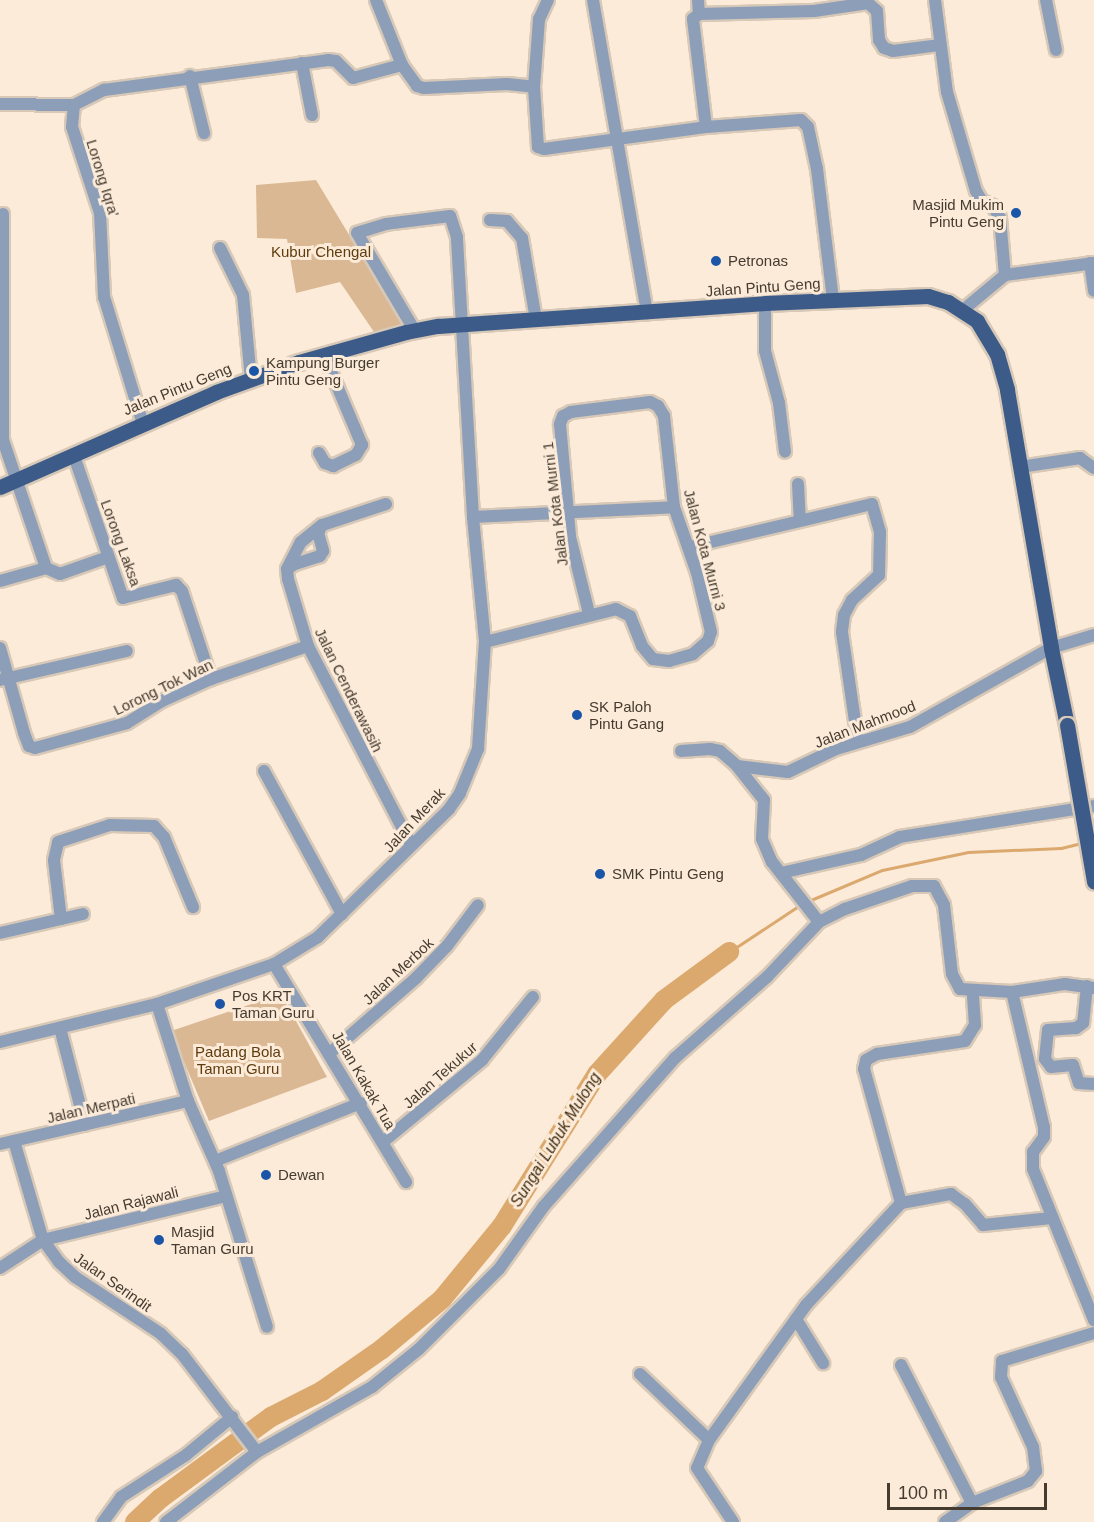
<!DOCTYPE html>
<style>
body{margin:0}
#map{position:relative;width:1094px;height:1522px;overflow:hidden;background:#fcebd9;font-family:Arial,sans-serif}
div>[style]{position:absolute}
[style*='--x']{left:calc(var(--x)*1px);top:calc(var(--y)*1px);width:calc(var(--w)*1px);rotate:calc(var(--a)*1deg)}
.green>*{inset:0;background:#dab893}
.stream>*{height:3px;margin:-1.5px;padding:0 1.5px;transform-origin:1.5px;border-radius:1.5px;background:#dba96e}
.river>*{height:20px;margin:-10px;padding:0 10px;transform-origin:10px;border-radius:10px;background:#dba96e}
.roads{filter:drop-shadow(2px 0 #d7c8b7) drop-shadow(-2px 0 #d7c8b7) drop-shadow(0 2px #d7c8b7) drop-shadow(0 -2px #d7c8b7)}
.minor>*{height:12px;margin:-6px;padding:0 6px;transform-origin:6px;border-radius:6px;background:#8c9eb8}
.major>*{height:15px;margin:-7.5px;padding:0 7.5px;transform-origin:7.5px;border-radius:7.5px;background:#3c5b88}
.bridges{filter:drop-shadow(2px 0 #d7c8b7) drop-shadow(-2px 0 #d7c8b7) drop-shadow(0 2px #d7c8b7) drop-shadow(0 -2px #d7c8b7)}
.major-bridge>*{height:15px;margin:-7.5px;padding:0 7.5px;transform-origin:7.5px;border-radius:7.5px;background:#3c5b88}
.dots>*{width:16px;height:16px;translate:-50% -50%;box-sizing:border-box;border:3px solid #fcebd9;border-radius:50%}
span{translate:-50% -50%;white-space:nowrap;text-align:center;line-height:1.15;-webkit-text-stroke:6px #fcebd9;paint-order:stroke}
.street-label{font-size:15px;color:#453b2f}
.poi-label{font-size:15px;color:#453b2f}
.right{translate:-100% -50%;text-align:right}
.left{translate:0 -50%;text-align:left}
.park-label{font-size:15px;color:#5f3d0e}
.water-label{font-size:16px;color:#442f14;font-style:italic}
.scale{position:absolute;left:887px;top:1483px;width:160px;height:27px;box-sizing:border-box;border:3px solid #453b2f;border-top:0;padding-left:8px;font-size:18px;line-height:21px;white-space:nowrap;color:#453b2f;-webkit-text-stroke:4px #fcebd9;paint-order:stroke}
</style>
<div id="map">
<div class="green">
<i style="clip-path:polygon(316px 180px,354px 243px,403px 324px,374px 332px,340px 282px,296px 293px,287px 239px,257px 238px,256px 185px)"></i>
<i style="clip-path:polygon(281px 994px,327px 1077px,209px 1121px,171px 1031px)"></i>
</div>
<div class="stream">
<i style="--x:806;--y:902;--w:82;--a:-22.8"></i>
<i style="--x:882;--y:870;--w:88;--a:-11.8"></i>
<i style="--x:968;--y:852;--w:93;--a:-2.5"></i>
<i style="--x:1061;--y:848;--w:21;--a:-14"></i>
<i style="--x:729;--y:952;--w:85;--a:-33.5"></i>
</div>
<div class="river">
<i style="--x:135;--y:1522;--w:35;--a:-43"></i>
<i style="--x:161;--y:1498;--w:137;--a:-36.4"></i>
<i style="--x:271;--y:1417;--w:57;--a:-27"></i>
<i style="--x:322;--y:1391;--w:73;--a:-35"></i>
<i style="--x:382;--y:1349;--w:78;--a:-39.8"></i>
<i style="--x:442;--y:1299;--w:94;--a:-50.6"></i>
<i style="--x:502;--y:1226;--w:179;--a:-58"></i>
<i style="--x:597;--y:1074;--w:100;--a:-47.8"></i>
<i style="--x:664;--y:1000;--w:81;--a:-36.4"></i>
</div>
<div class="roads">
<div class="minor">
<i style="--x:376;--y:0;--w:70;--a:68.2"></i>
<i style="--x:548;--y:0;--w:21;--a:115"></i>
<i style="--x:539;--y:19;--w:68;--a:94.2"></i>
<i style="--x:534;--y:87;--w:60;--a:86.2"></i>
<i style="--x:538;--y:147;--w:6;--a:18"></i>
<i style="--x:544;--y:149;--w:163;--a:-7.7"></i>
<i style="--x:706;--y:127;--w:95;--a:-4.2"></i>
<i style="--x:801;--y:120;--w:10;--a:45"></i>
<i style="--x:808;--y:127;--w:43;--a:77.9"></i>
<i style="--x:817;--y:169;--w:132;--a:83"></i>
<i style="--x:593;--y:0;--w:318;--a:80.2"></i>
<i style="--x:698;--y:0;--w:14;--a:86"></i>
<i style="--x:935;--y:0;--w:93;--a:82.6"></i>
<i style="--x:947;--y:92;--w:103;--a:73.7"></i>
<i style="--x:976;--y:191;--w:12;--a:59"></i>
<i style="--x:982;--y:201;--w:12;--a:24"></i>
<i style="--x:993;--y:206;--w:14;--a:60"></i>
<i style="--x:1000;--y:218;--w:57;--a:85"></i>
<i style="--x:1046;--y:0;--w:51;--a:78.7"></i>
<i style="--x:302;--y:63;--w:53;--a:79.1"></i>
<i style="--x:190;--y:76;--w:59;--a:76.2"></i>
<i style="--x:0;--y:104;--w:74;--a:0.8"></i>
<i style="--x:706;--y:127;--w:109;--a:-96.9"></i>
<i style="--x:693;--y:19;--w:8;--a:-40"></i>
<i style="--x:699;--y:14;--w:115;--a:-1.5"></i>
<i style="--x:814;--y:11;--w:55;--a:-8.4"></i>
<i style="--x:868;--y:3;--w:12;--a:42"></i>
<i style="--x:877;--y:11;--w:29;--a:86"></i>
<i style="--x:879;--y:40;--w:9;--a:58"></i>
<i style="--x:884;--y:48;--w:9;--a:18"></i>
<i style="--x:893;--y:51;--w:46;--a:-7.4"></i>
<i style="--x:3;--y:214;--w:226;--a:90"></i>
<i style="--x:3;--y:440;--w:135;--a:71.4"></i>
<i style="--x:490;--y:220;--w:17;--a:3"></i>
<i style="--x:507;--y:221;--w:23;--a:49"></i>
<i style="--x:522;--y:238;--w:83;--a:80.3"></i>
<i style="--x:220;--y:248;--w:52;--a:63.9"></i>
<i style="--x:243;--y:295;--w:84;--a:84.6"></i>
<i style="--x:1090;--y:263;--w:28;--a:82"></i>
<i style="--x:765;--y:303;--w:48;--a:90"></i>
<i style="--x:765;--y:351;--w:54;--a:74.9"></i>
<i style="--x:779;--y:403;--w:49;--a:83"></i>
<i style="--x:963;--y:310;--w:55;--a:-39.8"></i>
<i style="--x:1005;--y:275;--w:90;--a:-7.7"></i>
<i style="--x:142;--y:421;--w:130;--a:-107"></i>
<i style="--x:104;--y:297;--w:84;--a:-92.7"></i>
<i style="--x:100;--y:213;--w:90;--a:-108"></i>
<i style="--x:72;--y:127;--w:22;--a:-85"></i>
<i style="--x:74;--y:105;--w:34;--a:-27"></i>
<i style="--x:104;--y:90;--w:226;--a:-7.6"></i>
<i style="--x:328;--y:60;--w:8;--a:7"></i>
<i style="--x:336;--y:61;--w:24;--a:45"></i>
<i style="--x:353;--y:78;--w:51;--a:-14.9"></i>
<i style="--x:402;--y:65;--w:26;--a:54"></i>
<i style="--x:417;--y:86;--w:7;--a:16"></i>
<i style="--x:424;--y:88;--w:83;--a:-2.8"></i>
<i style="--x:507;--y:84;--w:27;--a:6"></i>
<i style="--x:319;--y:453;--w:12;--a:59"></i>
<i style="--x:325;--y:463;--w:9;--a:21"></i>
<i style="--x:333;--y:466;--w:25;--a:-26"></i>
<i style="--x:356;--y:455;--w:12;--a:-59"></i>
<i style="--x:362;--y:445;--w:98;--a:-112.9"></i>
<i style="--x:74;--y:456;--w:150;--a:71"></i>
<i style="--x:123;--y:598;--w:55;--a:-13.8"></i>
<i style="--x:176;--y:585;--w:8;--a:45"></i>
<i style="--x:182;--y:591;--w:93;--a:71.8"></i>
<i style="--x:1020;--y:467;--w:61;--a:-8.5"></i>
<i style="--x:1080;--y:458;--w:17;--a:36"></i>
<i style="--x:798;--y:484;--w:34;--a:87"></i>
<i style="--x:386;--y:504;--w:67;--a:161.8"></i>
<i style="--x:322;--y:525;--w:9;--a:117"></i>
<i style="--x:318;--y:533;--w:19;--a:74"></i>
<i style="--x:323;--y:551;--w:6;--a:121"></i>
<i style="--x:320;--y:556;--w:28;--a:162"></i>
<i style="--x:293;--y:565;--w:7;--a:146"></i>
<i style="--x:287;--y:569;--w:10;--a:84"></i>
<i style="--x:288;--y:579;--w:70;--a:73.4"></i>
<i style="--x:308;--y:646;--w:224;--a:62.6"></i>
<i style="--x:473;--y:517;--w:201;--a:-2.8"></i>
<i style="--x:690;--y:547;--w:187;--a:-13.3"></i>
<i style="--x:872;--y:504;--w:29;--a:74"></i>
<i style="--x:880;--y:532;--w:43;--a:91.3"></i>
<i style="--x:879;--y:575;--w:37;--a:137"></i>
<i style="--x:852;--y:600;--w:17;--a:118"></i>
<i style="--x:844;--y:615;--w:17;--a:97"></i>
<i style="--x:842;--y:632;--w:111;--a:81.7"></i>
<i style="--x:287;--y:569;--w:30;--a:-63"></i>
<i style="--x:301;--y:542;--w:27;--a:-39"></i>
<i style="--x:0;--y:581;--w:48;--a:-15.8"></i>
<i style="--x:46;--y:568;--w:15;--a:23"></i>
<i style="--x:60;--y:574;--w:51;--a:-19.5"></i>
<i style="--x:485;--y:642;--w:135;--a:-14.1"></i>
<i style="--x:616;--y:609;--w:16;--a:27"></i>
<i style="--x:630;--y:616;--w:32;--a:68"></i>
<i style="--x:642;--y:646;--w:17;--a:50"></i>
<i style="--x:653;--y:659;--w:16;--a:7"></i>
<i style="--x:669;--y:661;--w:25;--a:-16"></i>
<i style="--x:693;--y:654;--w:20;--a:-41"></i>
<i style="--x:708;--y:641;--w:9;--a:-72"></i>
<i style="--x:711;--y:632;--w:61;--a:-103.3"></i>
<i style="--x:697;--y:573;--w:70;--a:-109.2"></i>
<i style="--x:674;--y:507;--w:92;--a:-96.3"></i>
<i style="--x:664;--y:416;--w:12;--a:-121"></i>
<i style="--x:658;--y:406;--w:9;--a:-153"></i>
<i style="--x:650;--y:402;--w:80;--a:172.8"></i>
<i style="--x:571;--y:412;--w:9;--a:153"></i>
<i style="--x:563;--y:416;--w:9;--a:111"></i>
<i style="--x:560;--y:424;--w:113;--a:84.9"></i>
<i style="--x:570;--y:537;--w:78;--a:76"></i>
<i style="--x:0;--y:648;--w:88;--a:74.2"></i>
<i style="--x:24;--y:733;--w:14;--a:69"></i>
<i style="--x:29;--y:746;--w:6;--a:18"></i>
<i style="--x:35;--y:748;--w:95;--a:-15.2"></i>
<i style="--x:127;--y:723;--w:41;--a:-32.2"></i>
<i style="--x:162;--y:701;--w:54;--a:-24.2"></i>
<i style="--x:211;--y:679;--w:102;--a:-18.8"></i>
<i style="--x:0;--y:680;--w:130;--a:-12.9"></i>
<i style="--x:681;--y:751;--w:29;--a:-4"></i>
<i style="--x:710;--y:749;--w:10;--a:11"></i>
<i style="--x:720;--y:751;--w:23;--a:41"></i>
<i style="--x:737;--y:766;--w:51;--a:6.7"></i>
<i style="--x:788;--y:772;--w:53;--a:-25.6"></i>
<i style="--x:836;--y:749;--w:77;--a:-16.6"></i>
<i style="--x:910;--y:727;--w:162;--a:-29.3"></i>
<i style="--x:1051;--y:648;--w:45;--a:-16.8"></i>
<i style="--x:737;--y:766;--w:43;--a:51.5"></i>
<i style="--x:764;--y:800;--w:39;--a:93"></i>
<i style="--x:762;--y:839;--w:25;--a:67"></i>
<i style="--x:772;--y:862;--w:76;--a:51.9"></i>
<i style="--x:264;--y:771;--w:163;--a:61.4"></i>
<i style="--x:781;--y:873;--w:82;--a:-12.7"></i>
<i style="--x:861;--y:855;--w:43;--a:-24.8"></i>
<i style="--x:900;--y:837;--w:196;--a:-9.1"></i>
<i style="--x:61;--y:919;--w:59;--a:-96.8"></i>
<i style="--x:54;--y:860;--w:18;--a:-77"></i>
<i style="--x:58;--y:842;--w:55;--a:-18.1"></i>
<i style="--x:110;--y:825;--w:44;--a:1.3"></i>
<i style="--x:154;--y:826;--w:15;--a:48"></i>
<i style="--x:164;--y:837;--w:76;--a:67.5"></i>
<i style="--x:0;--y:933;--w:85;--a:-12.9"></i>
<i style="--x:274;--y:964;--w:255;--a:58.8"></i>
<i style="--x:1087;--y:986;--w:37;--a:96"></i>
<i style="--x:1083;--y:1023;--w:9;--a:144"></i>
<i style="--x:1076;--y:1028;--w:28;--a:176"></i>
<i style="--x:1048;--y:1030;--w:29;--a:96"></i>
<i style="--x:1045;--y:1059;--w:10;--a:53"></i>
<i style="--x:1051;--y:1067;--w:22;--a:-5"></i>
<i style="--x:1073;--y:1065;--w:19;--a:72"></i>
<i style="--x:1079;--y:1083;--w:14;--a:4"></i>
<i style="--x:1012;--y:992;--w:139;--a:76.7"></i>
<i style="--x:1044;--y:1127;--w:10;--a:90"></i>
<i style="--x:1044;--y:1137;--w:19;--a:126"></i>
<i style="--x:1033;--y:1152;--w:17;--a:90"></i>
<i style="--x:1033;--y:1169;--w:163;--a:68"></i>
<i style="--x:157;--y:1004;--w:102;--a:72.3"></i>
<i style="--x:188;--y:1101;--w:77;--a:66.1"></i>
<i style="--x:219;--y:1171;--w:163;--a:72.9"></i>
<i style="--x:60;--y:1028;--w:100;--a:75.5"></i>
<i style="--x:0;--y:1042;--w:162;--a:-13.6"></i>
<i style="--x:157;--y:1004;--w:124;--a:-18.9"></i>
<i style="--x:274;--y:964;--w:52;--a:-31.5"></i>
<i style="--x:318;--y:937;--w:183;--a:-44.3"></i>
<i style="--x:449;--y:809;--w:19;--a:-55"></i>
<i style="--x:460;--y:793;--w:48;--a:-67.8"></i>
<i style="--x:478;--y:749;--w:107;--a:-86.3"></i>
<i style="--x:485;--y:642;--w:126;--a:-95.5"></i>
<i style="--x:473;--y:517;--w:280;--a:-93.3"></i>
<i style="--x:457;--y:237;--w:22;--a:-108"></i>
<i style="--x:450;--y:216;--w:64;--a:172.9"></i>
<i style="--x:386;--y:224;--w:30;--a:163"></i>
<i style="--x:357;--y:233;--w:114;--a:59.4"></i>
<i style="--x:331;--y:1052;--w:113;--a:-41"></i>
<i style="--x:416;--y:978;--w:45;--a:-45.9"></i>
<i style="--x:447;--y:946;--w:51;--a:-52.9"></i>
<i style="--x:14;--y:1141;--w:103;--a:73.7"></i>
<i style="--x:43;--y:1240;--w:27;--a:54"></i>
<i style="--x:59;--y:1262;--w:22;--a:43"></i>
<i style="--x:75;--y:1277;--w:103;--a:33.5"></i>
<i style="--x:161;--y:1334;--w:29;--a:44"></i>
<i style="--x:182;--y:1354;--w:123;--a:52.6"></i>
<i style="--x:257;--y:1452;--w:115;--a:142.4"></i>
<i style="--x:383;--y:1142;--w:129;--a:-39.6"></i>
<i style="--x:482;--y:1060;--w:81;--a:-51"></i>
<i style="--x:0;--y:1144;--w:193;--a:-12.9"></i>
<i style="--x:215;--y:1161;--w:157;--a:-21.7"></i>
<i style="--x:901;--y:1203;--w:51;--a:-10.2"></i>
<i style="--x:951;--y:1194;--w:17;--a:36"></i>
<i style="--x:965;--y:1204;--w:28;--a:49"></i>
<i style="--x:983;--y:1225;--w:69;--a:-5.8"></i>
<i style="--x:0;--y:1268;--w:51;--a:-33.1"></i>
<i style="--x:43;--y:1240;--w:188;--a:-13.5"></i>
<i style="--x:796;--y:1319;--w:52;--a:58.5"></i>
<i style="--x:901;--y:1365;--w:155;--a:62.8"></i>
<i style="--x:640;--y:1374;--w:95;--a:43.7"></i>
<i style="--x:709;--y:1440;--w:30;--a:113"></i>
<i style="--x:697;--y:1468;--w:65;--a:56.3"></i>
<i style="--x:709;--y:1440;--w:166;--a:-54.3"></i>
<i style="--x:806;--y:1305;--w:139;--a:-47"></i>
<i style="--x:901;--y:1203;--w:139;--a:-105.4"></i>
<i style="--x:864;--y:1069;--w:9;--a:-77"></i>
<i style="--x:866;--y:1060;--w:13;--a:-29"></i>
<i style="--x:877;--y:1054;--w:89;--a:-8.4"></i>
<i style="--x:965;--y:1041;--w:19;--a:-58"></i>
<i style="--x:975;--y:1025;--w:32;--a:-94"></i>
<i style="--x:257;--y:1452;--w:132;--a:-29.5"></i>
<i style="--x:372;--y:1387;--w:60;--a:-39"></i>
<i style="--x:419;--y:1349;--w:113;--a:-45"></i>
<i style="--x:499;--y:1269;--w:77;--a:-54.5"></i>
<i style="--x:544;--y:1206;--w:198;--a:-48.5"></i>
<i style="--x:675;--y:1058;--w:123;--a:-41.4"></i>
<i style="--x:767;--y:977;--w:76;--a:-46.6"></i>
<i style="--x:819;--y:922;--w:29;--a:-27"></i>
<i style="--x:845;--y:909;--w:71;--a:-18.9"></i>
<i style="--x:912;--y:886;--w:22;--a:0"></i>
<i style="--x:934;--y:886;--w:21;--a:62"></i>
<i style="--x:944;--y:905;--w:69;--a:83.4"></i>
<i style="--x:952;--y:974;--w:17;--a:62"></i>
<i style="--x:960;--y:989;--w:52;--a:3.3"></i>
<i style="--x:1012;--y:992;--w:54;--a:-8.6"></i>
<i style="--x:1065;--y:984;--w:29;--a:8"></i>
<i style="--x:103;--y:1522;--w:31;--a:-54"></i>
<i style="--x:121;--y:1497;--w:77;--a:-32.9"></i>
<i style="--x:186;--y:1455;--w:60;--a:-39.6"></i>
<i style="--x:945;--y:1522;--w:33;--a:-35"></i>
<i style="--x:972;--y:1503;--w:60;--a:-21.4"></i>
<i style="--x:1028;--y:1481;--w:13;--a:-51"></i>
<i style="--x:1036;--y:1471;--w:24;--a:-97"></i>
<i style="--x:1033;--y:1447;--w:77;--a:-114.6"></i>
<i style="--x:1001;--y:1377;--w:16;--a:-86"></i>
<i style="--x:1002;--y:1361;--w:96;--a:-16.9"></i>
</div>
<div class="major">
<i style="--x:0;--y:487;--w:236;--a:-23.7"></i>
<i style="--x:216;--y:392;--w:88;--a:-19.9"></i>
<i style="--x:299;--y:362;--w:111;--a:-15.7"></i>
<i style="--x:406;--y:332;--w:33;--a:-11"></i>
<i style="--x:438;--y:326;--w:328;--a:-4"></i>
<i style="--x:765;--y:303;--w:163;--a:-2.5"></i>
<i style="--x:928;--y:296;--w:21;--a:17"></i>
<i style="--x:948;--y:302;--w:35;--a:33"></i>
<i style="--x:977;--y:321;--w:39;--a:59"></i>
<i style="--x:997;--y:354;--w:37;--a:74"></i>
<i style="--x:1007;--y:390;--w:262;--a:80.3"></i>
<i style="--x:1051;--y:648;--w:79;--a:78.3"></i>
</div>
</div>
<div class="bridges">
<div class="major-bridge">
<i style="--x:1067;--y:725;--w:159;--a:80.2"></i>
</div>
</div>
<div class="dots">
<i style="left:1016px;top:213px;background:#1b55a7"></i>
<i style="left:716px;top:261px;background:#1b55a7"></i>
<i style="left:254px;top:371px;background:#1b55a7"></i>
<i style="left:577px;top:715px;background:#1b55a7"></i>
<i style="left:600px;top:874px;background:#1b55a7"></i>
<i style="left:220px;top:1004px;background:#1b55a7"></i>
<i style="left:266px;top:1175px;background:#1b55a7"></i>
<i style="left:159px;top:1240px;background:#1b55a7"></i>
</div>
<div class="street-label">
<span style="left:103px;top:178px;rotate:73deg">Lorong Iqra'</span>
<span style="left:763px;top:287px;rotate:-4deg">Jalan Pintu Geng</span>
<span style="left:177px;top:389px;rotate:-22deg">Jalan Pintu Geng</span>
<span style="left:555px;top:504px;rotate:-97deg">Jalan Kota Murni 1</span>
<span style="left:121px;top:543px;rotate:70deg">Lorong Laksa</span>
<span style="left:705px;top:550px;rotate:75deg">Jalan Kota Murni 3</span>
<span style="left:163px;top:687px;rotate:-26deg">Lorong Tok Wan</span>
<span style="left:349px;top:690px;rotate:64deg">Jalan Cenderawasih</span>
<span style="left:865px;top:724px;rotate:-21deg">Jalan Mahmood</span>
<span style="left:414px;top:820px;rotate:-47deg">Jalan Merak</span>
<span style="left:398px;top:971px;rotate:-43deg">Jalan Merbok</span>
<span style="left:440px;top:1075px;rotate:-41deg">Jalan Tekukur</span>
<span style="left:364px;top:1080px;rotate:60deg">Jalan Kakak Tua</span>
<span style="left:91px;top:1108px;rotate:-13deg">Jalan Merpati</span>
<span style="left:131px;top:1203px;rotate:-14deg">Jalan Rajawali</span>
<span style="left:113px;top:1282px;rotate:35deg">Jalan Serindit</span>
</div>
<div class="poi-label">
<span class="right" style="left:1004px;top:213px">Masjid Mukim<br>Pintu Geng</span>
<span class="left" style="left:728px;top:261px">Petronas</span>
<span class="left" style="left:266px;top:371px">Kampung Burger<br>Pintu Geng</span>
<span class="left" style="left:589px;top:715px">SK Paloh<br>Pintu Gang</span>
<span class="left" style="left:612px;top:874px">SMK Pintu Geng</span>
<span class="left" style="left:232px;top:1004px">Pos KRT<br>Taman Guru</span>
<span class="left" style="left:278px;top:1175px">Dewan</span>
<span class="left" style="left:171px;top:1240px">Masjid<br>Taman Guru</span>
</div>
<div class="park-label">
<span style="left:321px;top:252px">Kubur Chengal</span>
<span style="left:238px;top:1060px">Padang Bola<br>Taman Guru</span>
</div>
<div class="water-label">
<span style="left:556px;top:1140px;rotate:-58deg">Sungai Lubuk Mulong</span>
</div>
<div class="scale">100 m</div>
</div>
